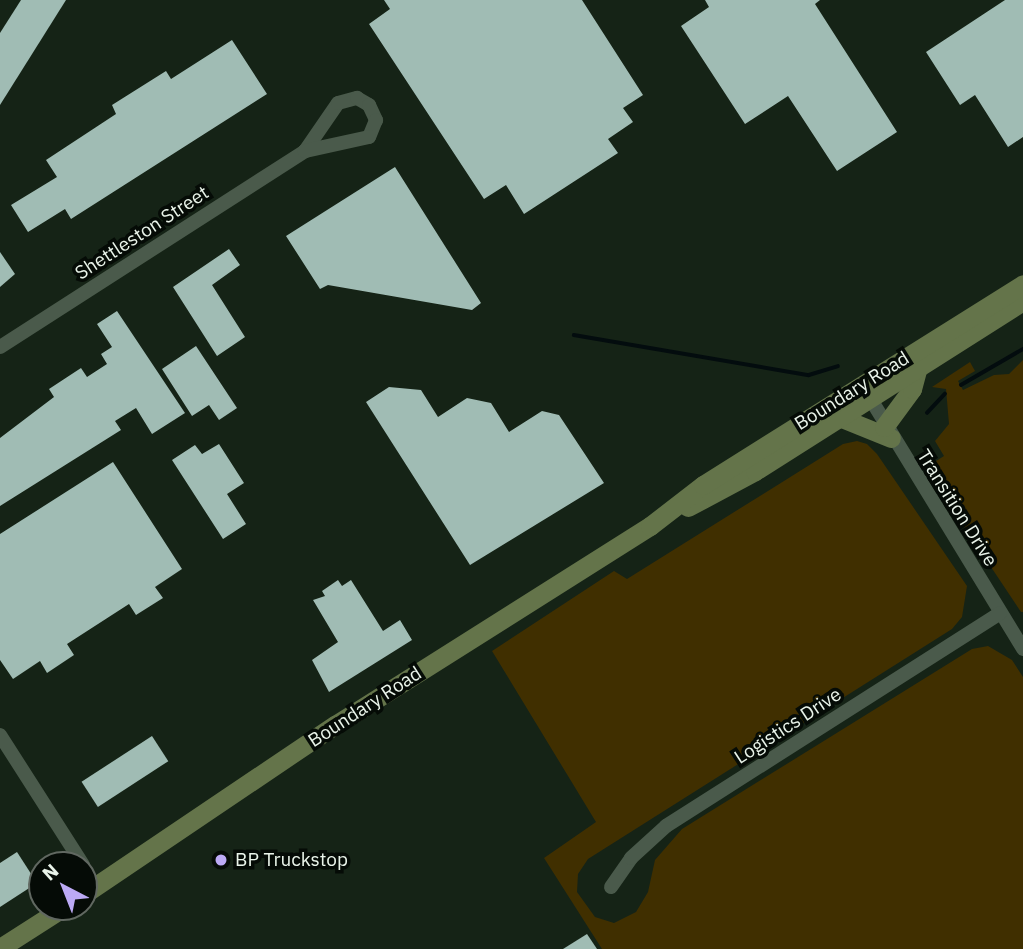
<!DOCTYPE html>
<style>
body{margin:0}
#map{position:relative;width:1023px;height:949px;overflow:hidden;background:#152316;font-family:"IBM Plex Sans",sans-serif}
div>[style]{position:absolute}
[style*='--x']{left:calc(var(--x)*1px);top:calc(var(--y)*1px);width:calc(var(--w)*1px);rotate:calc(var(--a)*1deg)}
.green>*{inset:0;background:#402f00}
.stream>*{height:3.5px;margin:-1.75px;padding:0 1.75px;transform-origin:1.75px;border-radius:1.75px;background:#030c0e}
.building>*{inset:0;background:#a0bcb4;transform-origin:0 0}
.minor>*{height:14px;margin:-7px;padding:0 7px;transform-origin:7px;border-radius:7px;background:#4a5a4b}
.secondary>*{height:19px;margin:-9.5px;padding:0 9.5px;transform-origin:9.5px;border-radius:9.5px;background:#64744a}
.dots>*{width:19px;height:19px;translate:-50% -50%;box-sizing:border-box;border:4px solid #050b06;border-radius:50%}
span{translate:-50% -50%;white-space:nowrap;text-align:center;line-height:1.15;-webkit-text-stroke:7px #050b06;paint-order:stroke}
.street-label{font-size:19px;color:#eaf4ea}
.poi-label{font-size:19px;color:#eaf4ea}
.left{translate:0 -50%;text-align:left}
.north{position:absolute;left:28px;top:851px;width:70px;height:70px;box-sizing:border-box;background:#050b06;border:2px solid #616861;border-radius:50%;rotate:318deg;font-size:19px;font-weight:700;line-height:28px;text-align:center;color:#eaf4ea}
.north::after{content:'';display:block;margin:auto;width:24px;height:32px;background:#bcaaf5;clip-path:polygon(50% 0,100% 100%,50% 72%,0 100%)}
</style>
<div id="map">
<div class="green">
<i style="clip-path:polygon(1023px 360px,1023px 612px,1021px 612px,925px 468px,944px 456px,935px 441px,949px 424px,946px 389px,932px 387px,970px 362px,975px 371px,958px 381px,963px 390px,994px 375px,1009px 374px)"></i>
<i style="clip-path:polygon(857px 441px,867px 444px,877px 454px,967px 586px,962px 617px,952px 629px,588px 859px,578px 874px,577px 892px,595px 917px,614px 923px,636px 912px,648px 892px,655px 860px,682px 829px,972px 649px,988px 646px,1012px 660px,1023px 677px,1023px 949px,602px 949px,544px 858px,596px 822px,492px 651px,614px 571px,627px 579px,843px 444px)"></i>
</div>
<div class="stream">
<i style="--x:574;--y:335;--w:238;--a:9.7"></i>
<i style="--x:809;--y:375;--w:30;--a:-17"></i>
<i style="--x:961;--y:385;--w:72;--a:-30.1"></i>
<i style="--x:927;--y:413;--w:26;--a:-47"></i>
</div>
<div class="building">
<i style="clip-path:polygon(21px 0,66px 0,0 105px,0 33px)"></i>
<i style="clip-path:polygon(384px 0,582px 0,643px 95px,623px 108px,633px 122px,608px 139px,618px 153px,524px 214px,506px 185px,484px 199px,369px 24px,390px 9px)"></i>
<i style="clip-path:polygon(705px 0,820px 0,815px 4px,897px 132px,837px 171px,788px 96px,745px 124px,681px 26px,709px 7px)"></i>
<i style="clip-path:polygon(1005px 0,1023px 0,1023px 137px,1008px 147px,975px 95px,960px 105px,926px 52px)"></i>
<i style="clip-path:polygon(232px 40px,267px 94px,71px 219px,65px 209px,28px 232px,11px 205px,57px 177px,46px 160px,116px 114px,112px 105px,166px 71px,171px 79px)"></i>
<i style="clip-path:polygon(395px 167px,481px 303px,472px 310px,328px 285px,320px 289px,286px 236px)"></i>
<i style="clip-path:polygon(229px 249px,240px 265px,212px 285px,245px 337px,217px 356px,173px 287px)"></i>
<i style="clip-path:polygon(0 252px,15px 274px,0 287px)"></i>
<i style="clip-path:polygon(117px 311px,185px 413px,152px 434px,136px 408px,115px 421px,121px 430px,0 506px,0 438px,54px 397px,49px 389px,81px 368px,87px 377px,107px 364px,101px 354px,112px 347px,97px 324px)"></i>
<i style="clip-path:polygon(196px 346px,237px 408px,219px 420px,209px 405px,192px 416px,162px 369px)"></i>
<i style="clip-path:polygon(389px 387px,421px 390px,438px 417px,467px 398px,491px 403px,509px 432px,542px 411px,559px 415px,604px 483px,470px 565px,366px 402px)"></i>
<i style="clip-path:polygon(219px 444px,244px 483px,227px 494px,246px 524px,223px 539px,172px 460px,195px 445px,202px 454px)"></i>
<i style="clip-path:polygon(113px 462px,182px 569px,155px 587px,163px 598px,136px 615px,129px 604px,67px 644px,74px 655px,47px 673px,40px 661px,13px 679px,0 660px,0 534px)"></i>
<i style="clip-path:polygon(338px 580px,342px 586px,351px 580px,383px 631px,400px 620px,412px 640px,329px 692px,312px 660px,338px 642px,313px 600px,325px 596px,322px 591px)"></i>
<i style="left:152px;top:736px;width:30px;height:84px;rotate:57deg"></i>
<i style="clip-path:polygon(17px 852px,37px 883px,0 907px,0 863px)"></i>
<i style="clip-path:polygon(587px 934px,597px 949px,563px 949px)"></i>
</div>
<div class="minor">
<i style="--x:0;--y:347;--w:363;--a:-32.7"></i>
<i style="--x:305;--y:151;--w:58;--a:-55.5"></i>
<i style="--x:338;--y:103;--w:20;--a:-15"></i>
<i style="--x:357;--y:98;--w:14;--a:30"></i>
<i style="--x:369;--y:105;--w:17;--a:65"></i>
<i style="--x:376;--y:120;--w:18;--a:112"></i>
<i style="--x:369;--y:137;--w:66;--a:167.7"></i>
<i style="--x:867;--y:393;--w:300;--a:58.6"></i>
<i style="--x:0;--y:735;--w:154;--a:57.4"></i>
<i style="--x:611;--y:887;--w:35;--a:-55"></i>
<i style="--x:631;--y:858;--w:47;--a:-42.4"></i>
<i style="--x:666;--y:826;--w:396;--a:-32.5"></i>
</div>
<div class="secondary">
<i style="--x:839;--y:417;--w:56;--a:22"></i>
<i style="--x:884;--y:427;--w:47;--a:-53.6"></i>
<i style="--x:912;--y:389;--w:23;--a:-75"></i>
<i style="--x:688;--y:507;--w:76;--a:-28.2"></i>
<i style="--x:755;--y:471;--w:317;--a:-32.4"></i>
<i style="--x:84;--y:894;--w:303;--a:-34"></i>
<i style="--x:335;--y:725;--w:373;--a:-32.3"></i>
<i style="--x:650;--y:526;--w:67;--a:-37.7"></i>
<i style="--x:703;--y:485;--w:378;--a:-32.1"></i>
<i style="--x:0;--y:948;--w:76;--a:-32.6"></i>
</div>
<div class="dots">
<i style="left:221px;top:860px;background:#bcaaf5"></i>
</div>
<div class="street-label">
<span style="left:142px;top:233px;rotate:-33deg">Shettleston Street</span>
<span style="left:852px;top:391px;rotate:-32deg">Boundary Road</span>
<span style="left:957px;top:508px;rotate:58deg">Transition Drive</span>
<span style="left:365px;top:707px;rotate:-33deg">Boundary Road</span>
<span style="left:788px;top:726px;rotate:-33deg">Logistics Drive</span>
</div>
<div class="poi-label">
<span class="left" style="left:235px;top:860px">BP Truckstop</span>
</div>
<div class="north">N</div>
</div>
